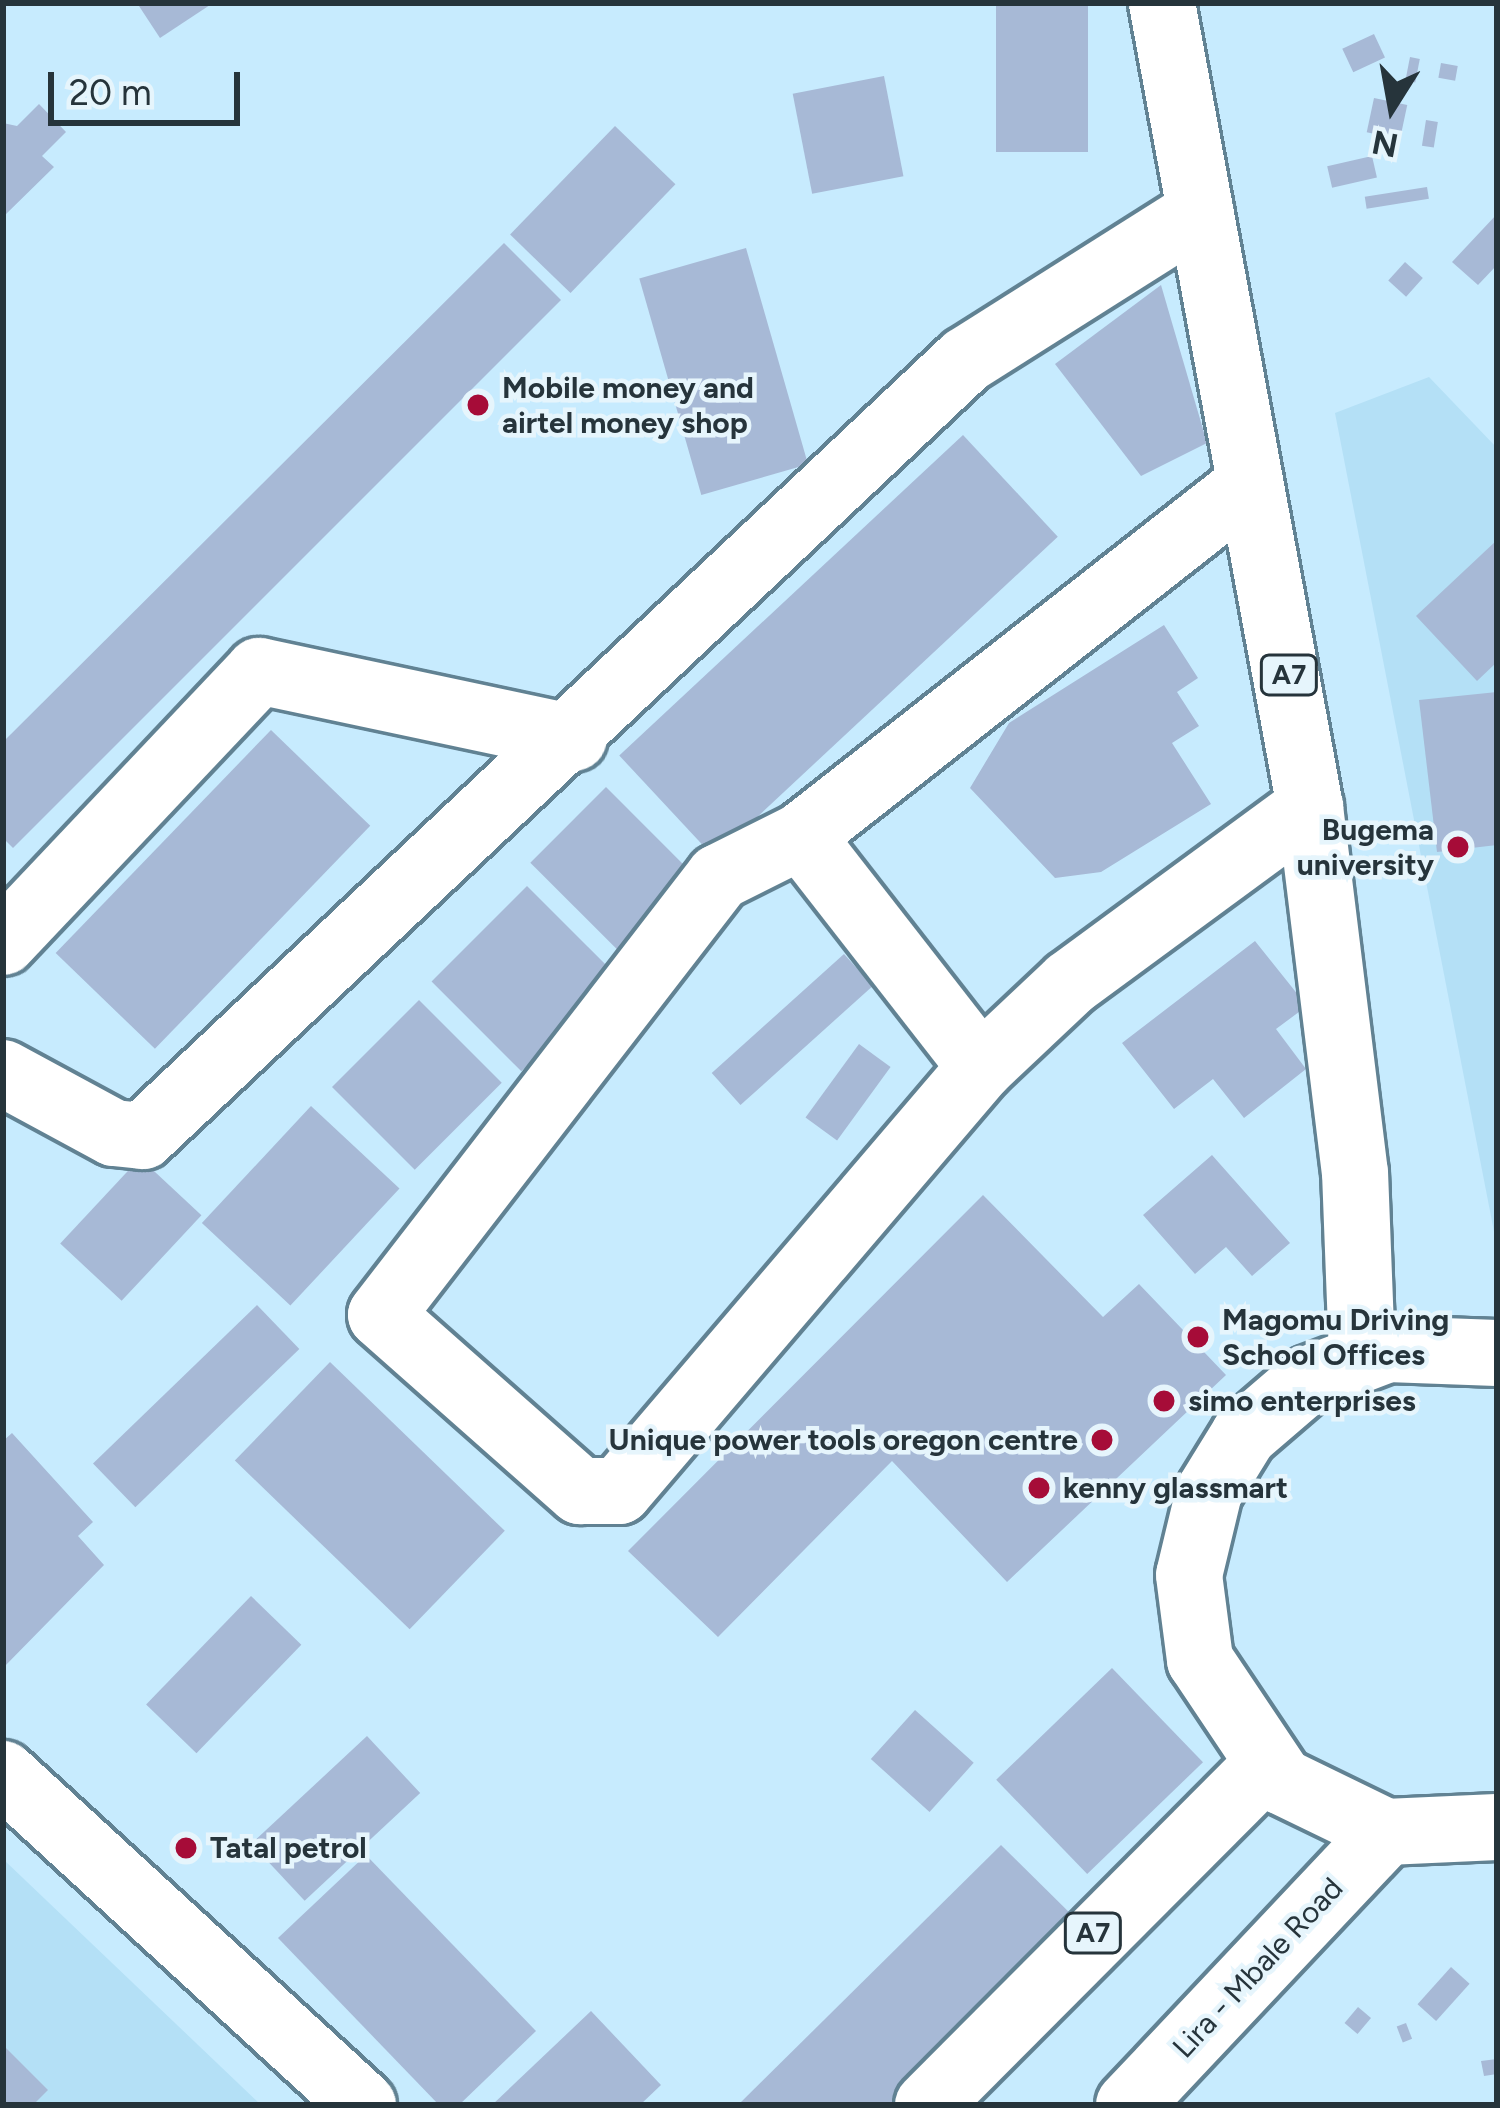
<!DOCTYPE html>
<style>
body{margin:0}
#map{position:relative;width:1500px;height:2108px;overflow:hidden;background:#c7ebfe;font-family:Figtree,sans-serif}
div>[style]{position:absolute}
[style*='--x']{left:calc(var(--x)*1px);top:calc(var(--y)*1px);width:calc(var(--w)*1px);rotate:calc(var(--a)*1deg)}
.built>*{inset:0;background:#b4e0f6}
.building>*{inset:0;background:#a7b9d6;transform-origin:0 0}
.roads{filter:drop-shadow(3px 0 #618293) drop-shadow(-3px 0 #618293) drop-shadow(0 3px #618293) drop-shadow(0 -3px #618293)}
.minor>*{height:66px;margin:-33px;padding:0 33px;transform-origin:33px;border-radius:33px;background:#fff}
.major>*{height:66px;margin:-33px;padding:0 33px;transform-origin:33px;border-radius:33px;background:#fff}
.dots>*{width:33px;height:33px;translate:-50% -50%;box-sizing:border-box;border:6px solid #e6f5fc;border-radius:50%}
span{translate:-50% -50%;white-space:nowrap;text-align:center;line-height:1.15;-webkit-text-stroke:9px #e6f5fc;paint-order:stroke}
.shield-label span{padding:3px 9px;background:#e6f5fc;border:3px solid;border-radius:9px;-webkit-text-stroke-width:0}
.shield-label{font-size:27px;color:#26343b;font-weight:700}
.poi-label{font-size:30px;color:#26343b;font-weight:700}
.left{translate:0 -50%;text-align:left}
.right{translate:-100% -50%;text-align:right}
.street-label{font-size:30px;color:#26343b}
.frame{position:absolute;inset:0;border:6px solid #26343b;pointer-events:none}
.north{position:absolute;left:1332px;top:48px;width:120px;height:120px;-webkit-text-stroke:9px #e6f5fc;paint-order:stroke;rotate:191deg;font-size:33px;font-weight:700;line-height:48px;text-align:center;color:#26343b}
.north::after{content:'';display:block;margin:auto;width:42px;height:54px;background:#26343b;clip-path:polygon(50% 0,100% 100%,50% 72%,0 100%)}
.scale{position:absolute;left:48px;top:72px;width:192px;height:54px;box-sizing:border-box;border:6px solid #26343b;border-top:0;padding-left:15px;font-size:36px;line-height:42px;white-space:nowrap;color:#26343b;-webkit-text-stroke:9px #e6f5fc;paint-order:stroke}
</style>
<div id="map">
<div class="built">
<i style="clip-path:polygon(1429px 377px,1497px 448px,1497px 1247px,1335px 413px)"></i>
<i style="clip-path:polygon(3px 1859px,261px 2105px,3px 2105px)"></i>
</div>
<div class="building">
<i style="clip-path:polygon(137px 3px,213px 3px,160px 38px)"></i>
<i style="left:996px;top:3px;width:92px;height:149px"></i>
<i style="left:1374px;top:34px;width:26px;height:35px;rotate:65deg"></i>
<i style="left:1410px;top:57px;width:10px;height:24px;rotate:11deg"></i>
<i style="left:1441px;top:63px;width:17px;height:15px;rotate:10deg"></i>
<i style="left:884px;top:76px;width:102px;height:93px;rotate:79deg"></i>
<i style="left:1374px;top:98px;width:34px;height:35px;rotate:12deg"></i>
<i style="clip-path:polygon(39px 104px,66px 132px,42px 156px,54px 167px,3px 217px,3px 123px,17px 126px)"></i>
<i style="left:1426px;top:120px;width:12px;height:26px;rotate:9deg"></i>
<i style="left:615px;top:126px;width:84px;height:151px;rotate:44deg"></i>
<i style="left:1372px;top:156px;width:22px;height:46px;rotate:77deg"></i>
<i style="left:1427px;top:187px;width:12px;height:63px;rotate:81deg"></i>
<i style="clip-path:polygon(1497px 214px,1497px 265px,1478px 285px,1452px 262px)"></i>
<i style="clip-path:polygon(504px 243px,561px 300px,13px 848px,3px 838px,3px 742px)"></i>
<i style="left:746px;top:248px;width:225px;height:111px;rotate:74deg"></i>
<i style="left:1405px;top:262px;width:24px;height:25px;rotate:42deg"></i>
<i style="clip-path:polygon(1161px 285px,1207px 443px,1141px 476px,1055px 364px)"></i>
<i style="left:963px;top:435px;width:139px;height:470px;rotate:47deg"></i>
<i style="clip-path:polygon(1497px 540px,1497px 662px,1477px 681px,1416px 616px)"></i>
<i style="clip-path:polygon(1164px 625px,1198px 678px,1177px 692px,1199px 726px,1172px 743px,1211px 804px,1101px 872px,1055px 878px,970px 788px,1009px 723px)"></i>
<i style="clip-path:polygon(1497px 692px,1497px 845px,1437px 852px,1419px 700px)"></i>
<i style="left:271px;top:730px;width:138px;height:310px;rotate:44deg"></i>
<i style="left:606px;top:787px;width:125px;height:107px;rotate:45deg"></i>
<i style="left:527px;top:886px;width:127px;height:135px;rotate:45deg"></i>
<i style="clip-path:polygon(1255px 941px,1307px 1006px,1276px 1029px,1306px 1069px,1244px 1118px,1213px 1079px,1174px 1109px,1122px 1043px)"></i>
<i style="left:844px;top:954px;width:43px;height:178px;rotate:48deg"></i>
<i style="left:419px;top:1000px;width:117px;height:123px;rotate:45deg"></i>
<i style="left:859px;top:1044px;width:39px;height:91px;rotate:36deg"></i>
<i style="left:311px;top:1106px;width:121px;height:160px;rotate:43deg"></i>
<i style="clip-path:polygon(1212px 1155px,1290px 1243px,1252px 1276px,1226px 1247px,1195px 1274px,1143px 1215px)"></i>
<i style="left:140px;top:1158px;width:84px;height:117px;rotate:43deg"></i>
<i style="clip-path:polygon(983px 1195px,1103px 1317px,1139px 1284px,1226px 1375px,1007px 1582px,892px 1461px,718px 1637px,628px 1551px)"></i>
<i style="left:257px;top:1305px;width:61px;height:228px;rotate:46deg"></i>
<i style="left:330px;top:1362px;width:243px;height:137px;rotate:44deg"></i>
<i style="clip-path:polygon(12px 1433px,93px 1522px,78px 1536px,104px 1565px,3px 1668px,3px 1441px)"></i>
<i style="left:251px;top:1596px;width:70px;height:151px;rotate:44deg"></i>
<i style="left:1112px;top:1668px;width:131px;height:161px;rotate:46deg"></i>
<i style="left:915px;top:1710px;width:79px;height:66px;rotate:42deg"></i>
<i style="left:367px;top:1736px;width:78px;height:158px;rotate:47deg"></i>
<i style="clip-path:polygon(1001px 1845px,1082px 1925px,902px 2105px,738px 2105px)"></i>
<i style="clip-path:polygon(366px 1855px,536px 2031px,459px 2105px,439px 2105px,278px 1938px)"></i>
<i style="left:1451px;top:1967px;width:25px;height:50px;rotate:42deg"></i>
<i style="left:1358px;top:2007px;width:17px;height:21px;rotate:40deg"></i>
<i style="clip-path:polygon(591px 2011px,661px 2085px,640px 2105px,492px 2105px)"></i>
<i style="left:1406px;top:2023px;width:17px;height:10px;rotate:69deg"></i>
<i style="clip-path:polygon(3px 2045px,48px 2090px,33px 2105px,3px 2105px)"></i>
<i style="clip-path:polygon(1497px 2059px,1497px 2074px,1484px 2076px,1481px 2061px)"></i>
</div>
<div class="roads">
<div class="minor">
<i style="--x:1250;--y:484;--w:571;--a:141.9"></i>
<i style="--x:801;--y:836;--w:92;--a:153.4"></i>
<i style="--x:719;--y:877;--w:553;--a:127.66"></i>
<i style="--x:381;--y:1315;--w:266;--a:41.5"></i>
<i style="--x:580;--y:1491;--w:39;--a:0"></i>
<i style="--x:619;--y:1491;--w:558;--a:-49.51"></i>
<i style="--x:981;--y:1067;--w:122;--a:-43.3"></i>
<i style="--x:1070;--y:983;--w:298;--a:-36.3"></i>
<i style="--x:801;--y:836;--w:293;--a:52.1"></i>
<i style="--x:3;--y:942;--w:373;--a:-46.6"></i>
<i style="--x:259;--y:671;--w:322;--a:12"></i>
<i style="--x:3;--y:1073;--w:126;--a:28.4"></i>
<i style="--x:114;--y:1133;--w:29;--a:6"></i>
<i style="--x:143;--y:1136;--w:1131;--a:-43.32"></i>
<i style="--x:966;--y:360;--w:277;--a:-32.3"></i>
<i style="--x:3;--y:1774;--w:489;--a:42.6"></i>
</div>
<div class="major">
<i style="--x:1162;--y:3;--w:818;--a:79.57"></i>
<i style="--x:1310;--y:807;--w:368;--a:83"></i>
<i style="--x:1355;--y:1172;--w:181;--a:87.8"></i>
<i style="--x:1497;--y:1353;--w:109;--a:-177.9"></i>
<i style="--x:1388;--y:1349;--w:85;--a:159.2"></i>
<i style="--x:1309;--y:1379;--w:86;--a:139.3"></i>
<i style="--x:1244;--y:1435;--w:67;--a:121.6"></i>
<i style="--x:1209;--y:1492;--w:85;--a:103.5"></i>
<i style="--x:1189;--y:1575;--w:86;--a:82.6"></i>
<i style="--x:1200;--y:1660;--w:146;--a:56.2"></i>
<i style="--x:1281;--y:1781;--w:117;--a:25.9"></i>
<i style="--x:1386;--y:1832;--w:111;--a:-2.6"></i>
<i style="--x:928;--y:2105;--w:477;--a:-45.1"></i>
<i style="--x:1129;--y:2105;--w:375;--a:-46.7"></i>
</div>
</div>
<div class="dots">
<i style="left:478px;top:405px;background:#a60c38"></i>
<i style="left:1458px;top:847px;background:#a60c38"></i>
<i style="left:1198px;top:1337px;background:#a60c38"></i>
<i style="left:1164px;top:1401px;background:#a60c38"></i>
<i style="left:1102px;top:1440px;background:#a60c38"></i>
<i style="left:1039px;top:1488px;background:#a60c38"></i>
<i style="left:186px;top:1848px;background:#a60c38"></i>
</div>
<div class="shield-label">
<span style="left:1289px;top:675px">A7</span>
<span style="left:1093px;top:1933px">A7</span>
</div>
<div class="poi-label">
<span class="left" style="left:502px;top:405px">Mobile money and<br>airtel money shop</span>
<span class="right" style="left:1434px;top:847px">Bugema<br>university</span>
<span class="left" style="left:1222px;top:1337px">Magomu Driving<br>School Offices</span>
<span class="left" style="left:1188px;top:1401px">simo enterprises</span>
<span class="right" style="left:1078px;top:1440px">Unique power tools oregon centre</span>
<span class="left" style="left:1063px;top:1488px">kenny glassmart</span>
<span class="left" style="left:210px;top:1848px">Tatal petrol</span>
</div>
<div class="street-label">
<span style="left:1258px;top:1968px;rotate:-47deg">Lira - Mbale Road</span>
</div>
<div class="frame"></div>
<div class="north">N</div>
<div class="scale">20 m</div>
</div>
